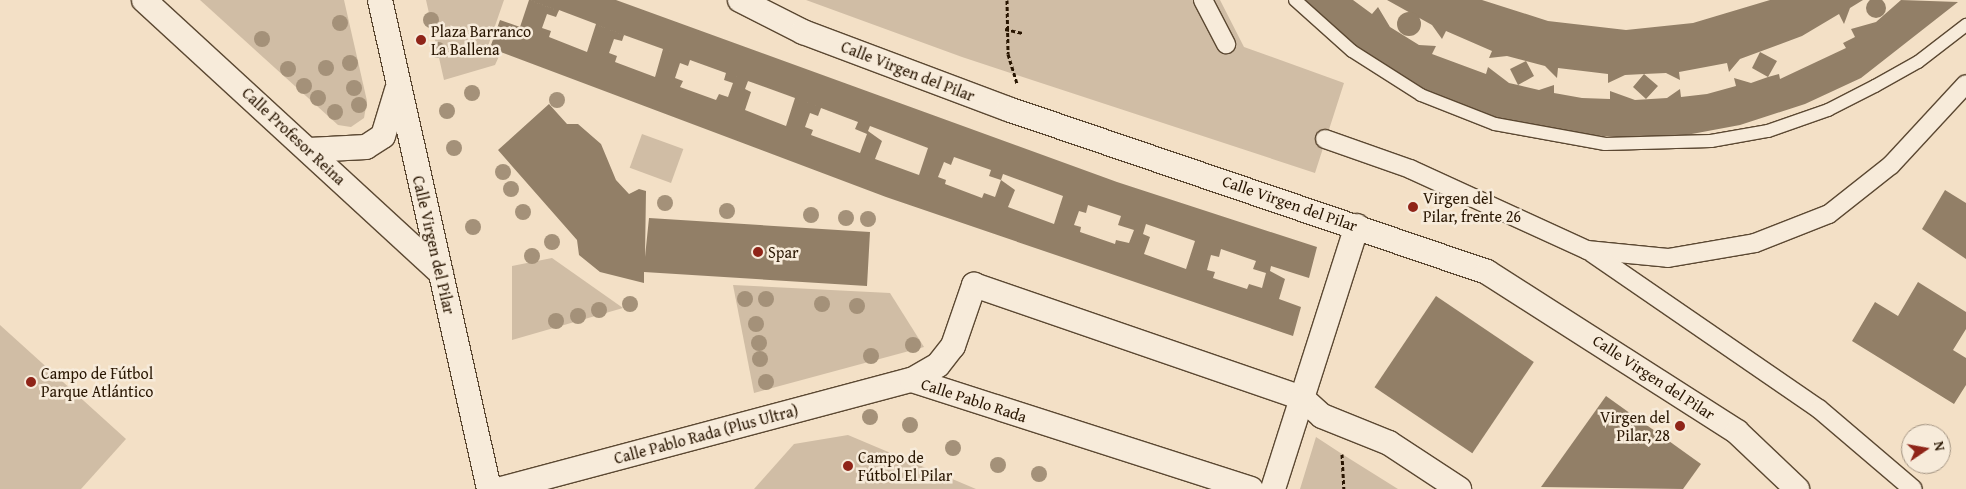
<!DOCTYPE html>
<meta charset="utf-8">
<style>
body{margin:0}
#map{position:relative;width:1966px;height:489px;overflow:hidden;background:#f3e0c6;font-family:"Gentium Book Plus",serif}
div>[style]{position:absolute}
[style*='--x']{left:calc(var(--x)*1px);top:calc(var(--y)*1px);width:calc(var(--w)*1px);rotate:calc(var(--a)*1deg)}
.green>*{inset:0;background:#d0bda5;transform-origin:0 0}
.building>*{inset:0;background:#927f67;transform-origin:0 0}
.round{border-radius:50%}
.path>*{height:3px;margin-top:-1.5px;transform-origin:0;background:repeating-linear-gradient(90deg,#281501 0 4px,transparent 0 6.5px)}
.roads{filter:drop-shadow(1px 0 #5b4832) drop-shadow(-1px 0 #5b4832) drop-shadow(0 1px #5b4832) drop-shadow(0 -1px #5b4832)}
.service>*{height:12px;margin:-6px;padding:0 6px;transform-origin:6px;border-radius:6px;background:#f7ebda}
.pedestrian>*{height:18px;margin:-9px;padding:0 9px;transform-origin:9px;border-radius:9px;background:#f7ebda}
.minor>*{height:24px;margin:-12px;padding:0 12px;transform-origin:12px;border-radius:12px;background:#f7ebda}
.trees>*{width:16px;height:16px;margin:-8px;border-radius:50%;background:#a49179}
.dots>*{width:14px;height:14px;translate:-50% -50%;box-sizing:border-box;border:2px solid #f7ebda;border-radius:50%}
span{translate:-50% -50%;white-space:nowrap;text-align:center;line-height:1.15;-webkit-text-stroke:5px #f7ebda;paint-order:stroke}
.poi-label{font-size:16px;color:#281501}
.left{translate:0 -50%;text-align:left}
.right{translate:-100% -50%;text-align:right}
.street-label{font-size:16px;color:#281501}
.north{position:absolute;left:1901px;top:424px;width:50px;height:50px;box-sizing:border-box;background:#f7ebda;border:1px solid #a49583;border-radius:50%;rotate:78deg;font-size:14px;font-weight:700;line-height:20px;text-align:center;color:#281501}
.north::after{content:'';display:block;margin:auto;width:18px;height:22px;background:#8f2418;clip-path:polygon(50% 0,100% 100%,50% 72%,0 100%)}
</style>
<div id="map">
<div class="green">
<i style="clip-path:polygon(200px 0,344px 0,367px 101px,364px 118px,351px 127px,338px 125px)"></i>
<i style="clip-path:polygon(426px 0,504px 0,487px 49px,500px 54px,495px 65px,444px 80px)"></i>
<i style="clip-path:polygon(806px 0,1220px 0,1244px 47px,1344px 83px,1315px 173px,962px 57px)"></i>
<i style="left:642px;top:134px;width:44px;height:36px;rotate:20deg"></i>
<i style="clip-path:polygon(552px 258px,623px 308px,512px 340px,512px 266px)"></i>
<i style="clip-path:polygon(733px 285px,890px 293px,924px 347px,754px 393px)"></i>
<i style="clip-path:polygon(0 325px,126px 439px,81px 489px,0 489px)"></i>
<i style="clip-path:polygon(848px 435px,976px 489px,754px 489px,794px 444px)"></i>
<i style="clip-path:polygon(1316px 437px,1342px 454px,1398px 489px,1300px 489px)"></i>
</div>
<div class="building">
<i class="round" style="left:1866px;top:-2px;width:20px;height:20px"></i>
<i style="clip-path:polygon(evenodd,529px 0,616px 0,1117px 182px,1317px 247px,1309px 278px,1271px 266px,1270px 271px,1285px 279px,1279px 299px,1301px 307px,1293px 336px,886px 197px,490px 48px,500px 20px,520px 27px,529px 0,559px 10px,596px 24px,587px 52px,549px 37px,551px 31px,542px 28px,547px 14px,556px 17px,559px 10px,529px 0,624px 35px,663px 49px,655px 77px,615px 62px,617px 56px,609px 53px,614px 39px,622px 41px,624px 35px,529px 0,690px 60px,726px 73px,724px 80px,733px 83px,728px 97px,719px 94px,716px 100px,680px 87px,683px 81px,675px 78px,680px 63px,688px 66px,690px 60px,529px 0,748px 81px,795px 98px,786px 126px,745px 110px,751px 92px,745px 89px,748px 81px,529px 0,821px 108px,858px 122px,855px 129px,867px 134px,860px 153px,811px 135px,813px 130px,805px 127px,810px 113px,818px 116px,821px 108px,529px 0,870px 126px,928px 148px,919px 175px,875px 159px,882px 141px,868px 131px,870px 126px,529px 0,954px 157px,991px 170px,989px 176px,1001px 180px,1003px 174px,1063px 196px,1054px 224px,1008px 207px,1015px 190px,1001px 180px,995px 197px,984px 193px,982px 198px,945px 184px,946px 180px,938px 177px,944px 162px,951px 165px,954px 157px,529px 0,1088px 205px,1121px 216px,1118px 225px,1134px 230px,1129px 243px,1116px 240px,1115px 244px,1080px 232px,1081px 227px,1074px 225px,1079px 211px,1086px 213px,1088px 205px,529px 0,1146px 224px,1195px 241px,1186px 269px,1144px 254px,1150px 237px,1143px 234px,1146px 224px,529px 0,1221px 249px,1256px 261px,1253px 269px,1266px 273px,1262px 288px,1249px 284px,1247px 289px,1213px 278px,1215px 272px,1207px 270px,1211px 255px,1219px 257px,1221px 249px)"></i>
<i style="clip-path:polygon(1298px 0,1353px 0,1372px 14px,1378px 7px,1390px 27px,1419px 45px,1436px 46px,1432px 54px,1486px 74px,1488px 67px,1509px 83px,1518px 85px,1510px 69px,1526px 61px,1534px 76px,1518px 85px,1539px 90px,1554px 85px,1554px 93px,1582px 98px,1610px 99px,1610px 91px,1635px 100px,1667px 98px,1680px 89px,1681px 97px,1707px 94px,1736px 86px,1734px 78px,1751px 83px,1768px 77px,1752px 68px,1760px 52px,1777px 61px,1768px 77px,1779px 74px,1780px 79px,1846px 48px,1843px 43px,1855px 37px,1851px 29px,1876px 22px,1901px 0,1958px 2px,1861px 78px,1805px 104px,1740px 125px,1681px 136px,1631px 138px,1546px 132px,1490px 116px,1415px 86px,1359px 50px)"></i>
<i style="clip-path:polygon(1387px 0,1482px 0,1548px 21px,1626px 30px,1693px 23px,1770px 0,1863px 0,1850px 8px,1844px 24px,1839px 14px,1802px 36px,1740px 59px,1729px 72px,1727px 63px,1679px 72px,1680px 80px,1666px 73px,1644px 74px,1658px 86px,1646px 99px,1633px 87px,1644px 74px,1625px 75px,1608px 83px,1608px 74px,1558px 68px,1557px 78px,1545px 66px,1507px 56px,1489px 58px,1492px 51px,1446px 31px,1442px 39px,1432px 25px)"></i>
<i class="round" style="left:1397px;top:12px;width:24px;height:24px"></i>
<i style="clip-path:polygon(549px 104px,567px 124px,578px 124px,601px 144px,616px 180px,629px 194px,639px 189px,646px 191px,645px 257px,649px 218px,870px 232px,867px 286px,644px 272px,644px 283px,600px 272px,579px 255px,577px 240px,498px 150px)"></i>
<i style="clip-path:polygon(1945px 190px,1966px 203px,1966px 259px,1922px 229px)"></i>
<i style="clip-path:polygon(1918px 282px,1966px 312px,1966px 329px,1953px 350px,1966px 358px,1966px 385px,1954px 404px,1852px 341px,1875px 302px,1898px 316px)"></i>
<i style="left:1436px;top:296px;width:118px;height:110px;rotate:34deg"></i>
<i style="clip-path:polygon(1606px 396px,1701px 464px,1683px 489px,1541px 487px)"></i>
</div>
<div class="path">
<i style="--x:1007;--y:0;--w:54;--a:88.9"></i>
<i style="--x:1008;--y:54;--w:31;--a:73"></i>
<i style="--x:1005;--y:29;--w:18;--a:13"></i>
<i style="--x:1342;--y:454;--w:35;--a:87"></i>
</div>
<div class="roads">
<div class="service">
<i style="--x:1295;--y:0;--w:76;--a:41.8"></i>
<i style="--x:1352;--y:51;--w:82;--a:32.5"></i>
<i style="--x:1421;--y:95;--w:79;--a:21.4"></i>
<i style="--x:1495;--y:124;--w:112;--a:10.3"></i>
<i style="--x:1605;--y:144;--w:106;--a:-1.6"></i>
<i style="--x:1711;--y:141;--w:58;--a:-10"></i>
<i style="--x:1768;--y:131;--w:64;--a:-19.3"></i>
<i style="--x:1828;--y:110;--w:53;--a:-27.1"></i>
<i style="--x:1875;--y:86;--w:49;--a:-29.2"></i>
<i style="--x:1918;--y:62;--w:61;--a:-37.6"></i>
</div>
<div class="pedestrian">
<i style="--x:1203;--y:0;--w:50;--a:62.4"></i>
<i style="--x:1325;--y:139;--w:90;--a:19.4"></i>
<i style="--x:1410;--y:169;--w:195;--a:24.6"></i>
<i style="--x:1587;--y:250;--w:81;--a:5.6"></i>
<i style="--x:1668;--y:258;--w:88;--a:-9.8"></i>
<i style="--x:1755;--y:243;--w:79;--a:-21.4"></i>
<i style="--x:1829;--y:214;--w:79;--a:-38.3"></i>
<i style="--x:1891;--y:165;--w:110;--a:-47.2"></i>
<i style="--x:1592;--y:253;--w:275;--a:34.5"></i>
<i style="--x:1819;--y:409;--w:123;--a:40.4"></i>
</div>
<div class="minor">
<i style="--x:144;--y:0;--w:403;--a:42.6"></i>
<i style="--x:380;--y:0;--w:501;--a:77.43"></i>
<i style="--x:740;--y:0;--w:71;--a:26.9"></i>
<i style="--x:803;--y:32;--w:219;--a:20.6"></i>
<i style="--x:1008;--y:109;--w:506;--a:18.79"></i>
<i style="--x:1487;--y:272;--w:297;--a:32.6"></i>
<i style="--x:1737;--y:432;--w:83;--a:43.5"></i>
<i style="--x:309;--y:150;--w:57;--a:-3"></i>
<i style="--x:366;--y:147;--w:20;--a:-33"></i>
<i style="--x:383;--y:136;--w:48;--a:-73.1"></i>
<i style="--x:501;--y:489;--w:425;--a:-14.9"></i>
<i style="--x:1251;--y:489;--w:356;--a:-162.2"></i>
<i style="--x:912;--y:380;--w:30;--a:-30"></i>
<i style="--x:938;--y:365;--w:24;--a:-52"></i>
<i style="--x:953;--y:346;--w:65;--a:-71"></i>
<i style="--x:974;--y:285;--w:347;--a:19"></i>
<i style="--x:1302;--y:398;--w:27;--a:42"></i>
<i style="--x:1322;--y:416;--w:72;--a:21.9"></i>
<i style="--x:1389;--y:443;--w:84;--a:33.3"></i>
<i style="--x:1273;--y:489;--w:276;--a:-72.3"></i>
</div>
</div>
<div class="trees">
<i style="left:431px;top:20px"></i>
<i style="left:340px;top:23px"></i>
<i style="left:262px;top:39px"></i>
<i style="left:438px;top:50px"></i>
<i style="left:350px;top:63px"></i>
<i style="left:326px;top:68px"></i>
<i style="left:288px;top:69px"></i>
<i style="left:304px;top:86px"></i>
<i style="left:354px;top:88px"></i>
<i style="left:472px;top:93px"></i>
<i style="left:318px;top:98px"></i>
<i style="left:557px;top:100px"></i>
<i style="left:359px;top:105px"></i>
<i style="left:447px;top:111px"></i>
<i style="left:335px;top:112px"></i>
<i style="left:454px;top:148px"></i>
<i style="left:503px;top:172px"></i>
<i style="left:511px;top:189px"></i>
<i style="left:665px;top:203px"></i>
<i style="left:727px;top:211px"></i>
<i style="left:523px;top:212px"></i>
<i style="left:811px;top:215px"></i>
<i style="left:846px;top:218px"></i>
<i style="left:868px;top:219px"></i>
<i style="left:473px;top:227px"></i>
<i style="left:552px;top:242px"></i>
<i style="left:532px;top:256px"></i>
<i style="left:745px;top:299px"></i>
<i style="left:766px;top:299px"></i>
<i style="left:630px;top:304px"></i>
<i style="left:822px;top:304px"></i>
<i style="left:857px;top:306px"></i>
<i style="left:599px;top:310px"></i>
<i style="left:578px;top:316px"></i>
<i style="left:556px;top:321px"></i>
<i style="left:756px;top:324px"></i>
<i style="left:759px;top:343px"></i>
<i style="left:913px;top:345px"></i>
<i style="left:871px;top:356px"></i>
<i style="left:760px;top:359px"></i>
<i style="left:766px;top:382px"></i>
<i style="left:870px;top:417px"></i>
<i style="left:910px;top:425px"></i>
<i style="left:953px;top:448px"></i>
<i style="left:998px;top:465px"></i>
<i style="left:1039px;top:474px"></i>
</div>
<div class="dots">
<i style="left:421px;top:40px;background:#8f2418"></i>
<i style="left:1413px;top:207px;background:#8f2418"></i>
<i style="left:758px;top:252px;background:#8f2418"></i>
<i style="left:31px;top:382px;background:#8f2418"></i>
<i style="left:1680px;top:426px;background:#8f2418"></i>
<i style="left:848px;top:466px;background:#8f2418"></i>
</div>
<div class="poi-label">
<span class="left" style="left:431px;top:40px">Plaza Barranco<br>La Ballena</span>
<span class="left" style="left:1423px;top:207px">Virgen del<br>Pilar, frente 26</span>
<span class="left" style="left:768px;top:252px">Spar</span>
<span class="left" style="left:41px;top:382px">Campo de Fútbol<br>Parque Atlántico</span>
<span class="right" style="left:1670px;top:426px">Virgen del<br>Pilar, 28</span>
<span class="left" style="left:858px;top:466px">Campo de<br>Fútbol El Pilar</span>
</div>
<div class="street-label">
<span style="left:908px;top:71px;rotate:21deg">Calle Virgen del Pilar</span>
<span style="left:294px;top:136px;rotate:43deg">Calle Profesor Reina</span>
<span style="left:1290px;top:203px;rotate:19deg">Calle Virgen del Pilar</span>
<span style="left:434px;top:245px;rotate:77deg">Calle Virgen del Pilar</span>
<span style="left:1654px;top:377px;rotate:33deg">Calle Virgen del Pilar</span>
<span style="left:974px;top:400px;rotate:18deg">Calle Pablo Rada</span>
<span style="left:706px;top:434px;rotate:-15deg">Calle Pablo Rada (Plus Ultra)</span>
</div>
<div class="north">N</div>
</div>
